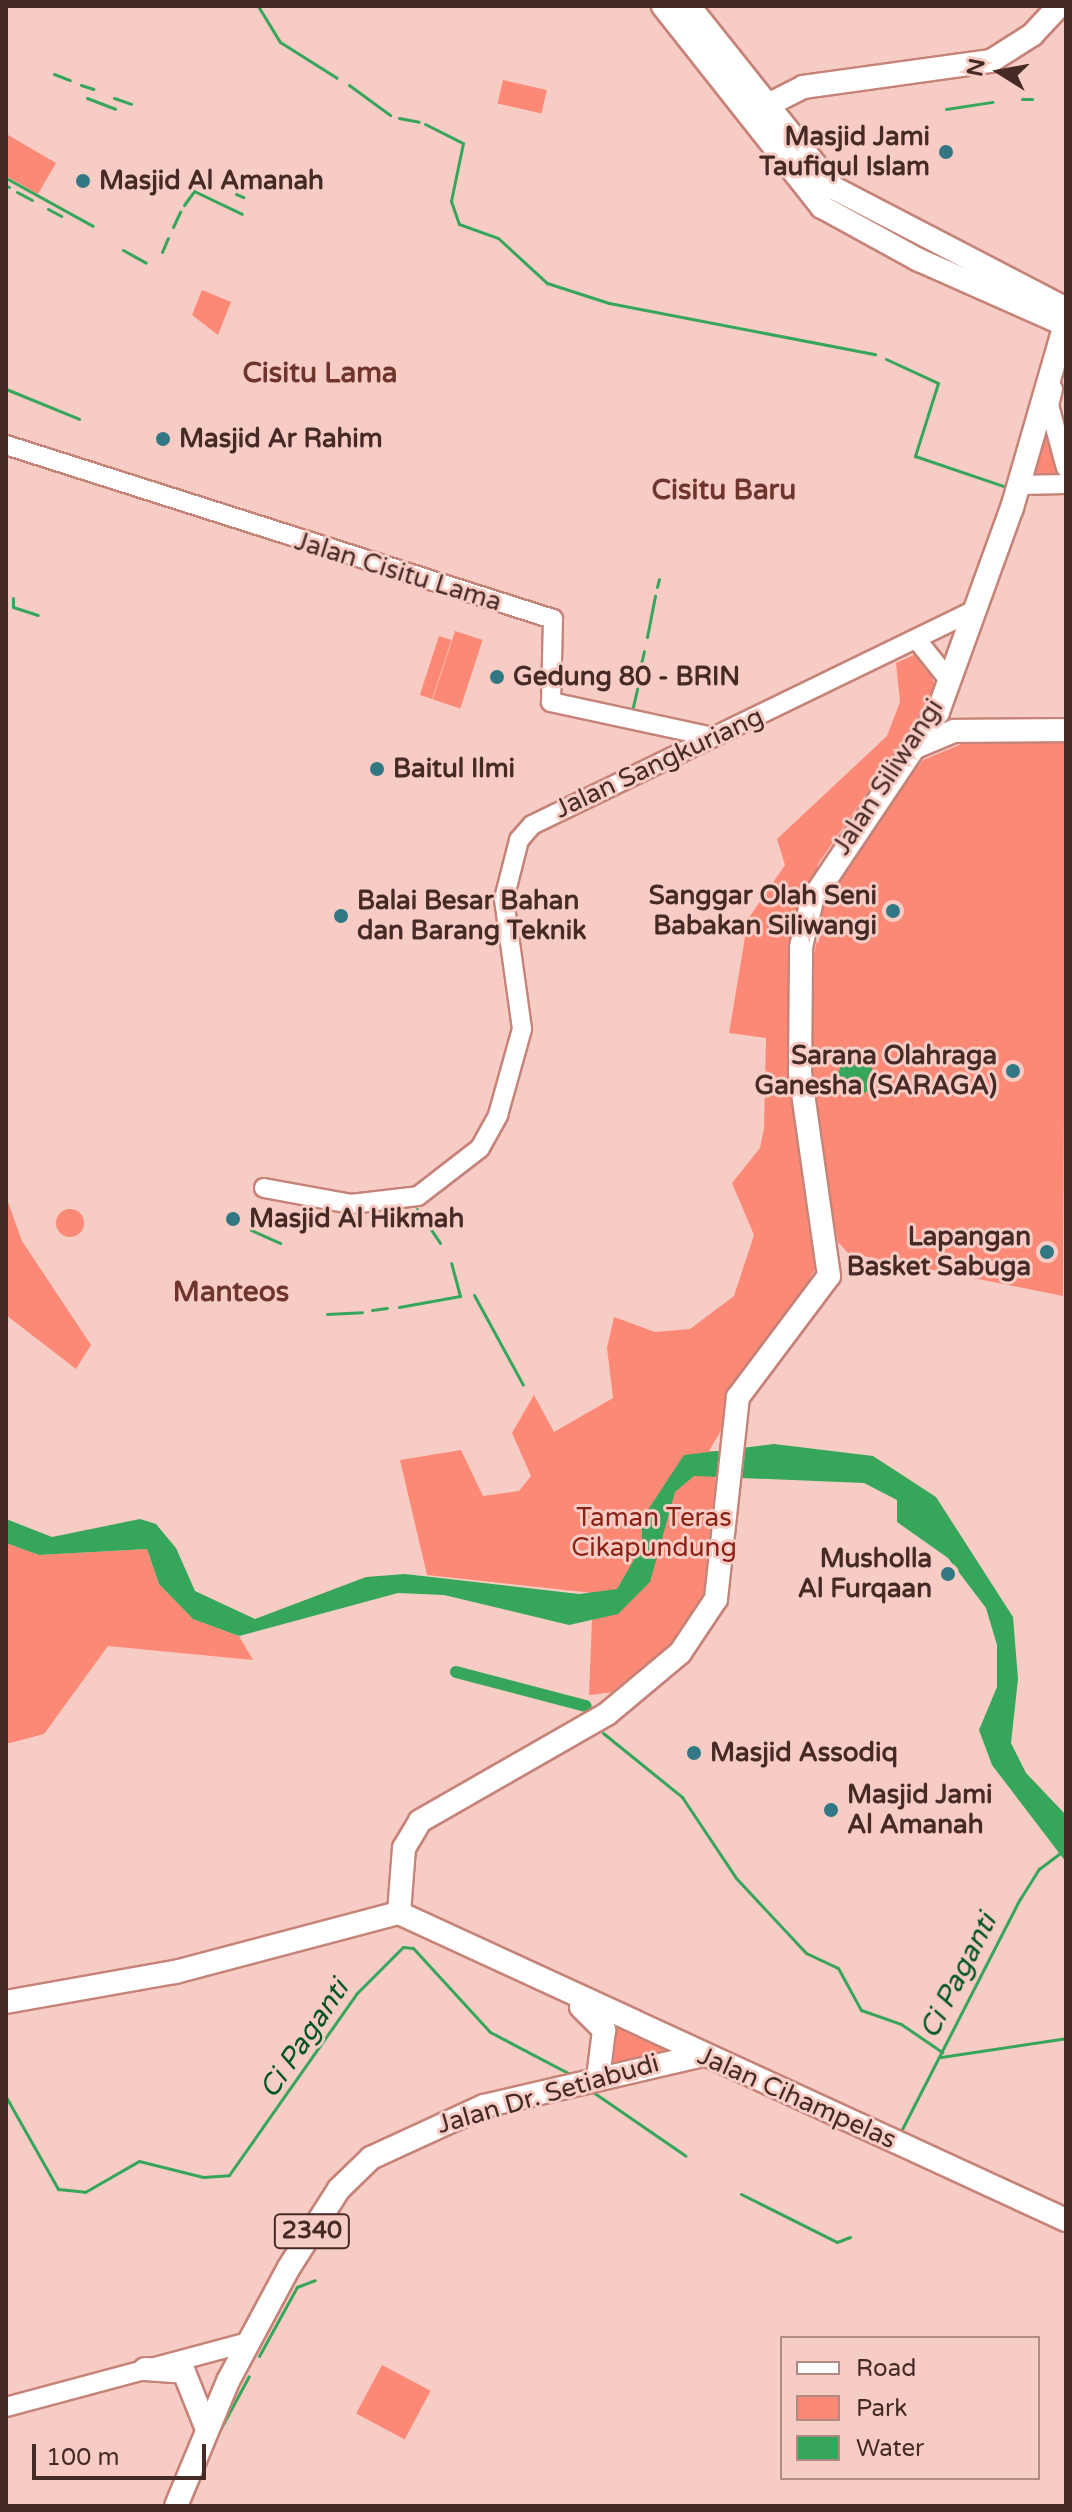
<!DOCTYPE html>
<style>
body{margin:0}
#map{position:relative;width:1072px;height:2512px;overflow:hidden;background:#f7ccc4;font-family:"Varela Round",sans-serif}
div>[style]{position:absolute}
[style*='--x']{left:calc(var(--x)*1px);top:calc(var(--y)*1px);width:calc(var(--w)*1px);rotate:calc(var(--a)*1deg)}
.green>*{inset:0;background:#fc8976;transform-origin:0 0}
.round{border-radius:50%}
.water>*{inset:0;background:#36a65a}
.stream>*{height:3px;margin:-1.5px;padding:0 1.5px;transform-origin:1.5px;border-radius:1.5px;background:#36a65a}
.canal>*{height:12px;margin:-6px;padding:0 6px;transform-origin:6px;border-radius:6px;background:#36a65a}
.roads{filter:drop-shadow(2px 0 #c68378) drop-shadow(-2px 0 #c68378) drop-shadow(0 2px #c68378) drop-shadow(0 -2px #c68378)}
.minor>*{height:18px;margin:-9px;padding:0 9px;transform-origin:9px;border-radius:9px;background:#fff}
.major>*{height:22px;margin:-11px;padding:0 11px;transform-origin:11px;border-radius:11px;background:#fff}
.dots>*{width:22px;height:22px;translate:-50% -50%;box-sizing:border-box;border:4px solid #f7ccc4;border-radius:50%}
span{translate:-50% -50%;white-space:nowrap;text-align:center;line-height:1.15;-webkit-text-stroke:6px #f7ccc4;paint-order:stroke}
.shield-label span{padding:2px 6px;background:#f7ccc4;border:2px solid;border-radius:6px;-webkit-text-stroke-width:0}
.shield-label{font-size:24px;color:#462a26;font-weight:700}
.poi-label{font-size:26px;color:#462a26;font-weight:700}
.right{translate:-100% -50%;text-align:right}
.left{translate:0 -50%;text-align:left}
.street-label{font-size:26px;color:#462a26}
.park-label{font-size:26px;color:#8c2216}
.neighbourhood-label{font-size:28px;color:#6f352c;font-weight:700}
.water-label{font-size:28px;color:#005525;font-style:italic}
.frame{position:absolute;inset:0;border:8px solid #462a26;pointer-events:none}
.legend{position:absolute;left:780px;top:2336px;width:260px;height:144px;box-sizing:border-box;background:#f7ccc4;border:2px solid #b08b85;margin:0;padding:10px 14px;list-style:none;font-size:24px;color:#462a26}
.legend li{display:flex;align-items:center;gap:16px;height:40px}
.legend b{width:40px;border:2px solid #b08b85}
.north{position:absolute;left:960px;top:32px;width:80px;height:80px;-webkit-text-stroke:6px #f7ccc4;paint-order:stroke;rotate:281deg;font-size:22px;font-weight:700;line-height:32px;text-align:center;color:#462a26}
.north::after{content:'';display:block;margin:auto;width:28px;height:36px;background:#462a26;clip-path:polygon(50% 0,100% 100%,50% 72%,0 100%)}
.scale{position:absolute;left:32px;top:2444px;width:174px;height:36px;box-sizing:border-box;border:4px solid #462a26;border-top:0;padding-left:10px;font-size:24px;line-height:28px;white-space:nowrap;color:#462a26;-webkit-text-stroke:6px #f7ccc4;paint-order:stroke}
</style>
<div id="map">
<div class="green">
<i style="left:503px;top:80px;width:45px;height:24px;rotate:13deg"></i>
<i style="clip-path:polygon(8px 135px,56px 163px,38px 194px,6px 176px)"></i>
<i style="clip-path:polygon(202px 290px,231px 302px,218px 335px,192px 315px)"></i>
<i style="clip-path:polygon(1045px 432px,1063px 473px,1063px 474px,1032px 475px)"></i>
<i style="left:455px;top:631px;width:29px;height:72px;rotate:18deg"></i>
<i style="left:439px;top:636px;width:13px;height:62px;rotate:18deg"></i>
<i style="clip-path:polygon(916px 654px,924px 656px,937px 691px,818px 864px,814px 885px,792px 1052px,823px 1256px,709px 1451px,716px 1451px,715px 1488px,703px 1605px,639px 1680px,624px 1691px,589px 1695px,593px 1593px,427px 1575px,400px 1460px,461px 1450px,483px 1496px,519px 1491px,531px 1476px,512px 1433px,534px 1395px,554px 1432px,613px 1398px,607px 1348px,614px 1317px,655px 1332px,690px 1329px,734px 1296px,754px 1235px,732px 1183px,760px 1148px,764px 1128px,766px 1038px,729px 1033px,748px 919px,785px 865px,777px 839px,887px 736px,900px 702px,896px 663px)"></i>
<i style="clip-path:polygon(1066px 739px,1063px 1296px,848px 1253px,838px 1242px,809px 1075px,807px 990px,824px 904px,838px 872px,923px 760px,964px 743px)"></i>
<i style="clip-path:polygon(8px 1202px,22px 1241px,91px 1345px,76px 1369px,6px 1315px)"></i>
<i class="round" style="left:56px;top:1209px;width:28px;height:28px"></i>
<i style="clip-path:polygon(6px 1543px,39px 1555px,147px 1549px,159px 1584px,193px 1619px,239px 1636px,253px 1660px,108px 1646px,44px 1734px,6px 1744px)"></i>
<i style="clip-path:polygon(602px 2017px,663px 2046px,666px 2050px,606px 2071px,610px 2029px)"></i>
<i style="left:382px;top:2365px;width:55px;height:55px;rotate:28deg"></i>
</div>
<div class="water">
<i class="round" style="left:838px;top:1059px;width:36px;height:36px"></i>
<i style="clip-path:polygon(774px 1444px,873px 1456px,936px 1497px,1013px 1617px,1018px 1679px,1011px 1743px,1026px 1773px,1066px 1815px,1066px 1862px,992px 1765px,979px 1730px,997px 1687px,997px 1645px,986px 1608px,948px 1558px,897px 1522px,897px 1500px,864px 1483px,694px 1476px,675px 1492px,650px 1582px,618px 1614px,569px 1625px,444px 1595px,398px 1593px,239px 1636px,193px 1619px,159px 1584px,147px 1549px,39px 1555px,6px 1543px,6px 1519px,52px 1537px,140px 1519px,156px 1524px,176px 1548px,195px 1591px,255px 1619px,366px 1577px,405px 1574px,579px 1594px,617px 1589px,642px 1546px,642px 1519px,684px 1455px)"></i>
</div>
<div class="stream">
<i style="--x:258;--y:6;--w:42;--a:58.6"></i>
<i style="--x:280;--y:42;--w:67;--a:32.3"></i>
<i style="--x:54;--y:74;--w:17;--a:21"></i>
<i style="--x:81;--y:85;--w:13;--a:18"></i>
<i style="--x:349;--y:85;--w:51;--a:36.2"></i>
<i style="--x:87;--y:98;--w:30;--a:21"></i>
<i style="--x:114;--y:98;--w:18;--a:19"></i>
<i style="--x:1022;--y:99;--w:10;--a:0"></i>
<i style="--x:946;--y:109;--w:47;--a:-8.7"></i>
<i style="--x:399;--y:118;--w:20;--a:11"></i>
<i style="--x:425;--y:124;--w:42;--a:26.6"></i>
<i style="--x:463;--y:143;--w:59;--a:101.7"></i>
<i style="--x:451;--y:201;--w:24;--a:71"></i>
<i style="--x:459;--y:224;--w:41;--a:19.7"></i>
<i style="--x:498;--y:238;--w:67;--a:42.6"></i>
<i style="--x:547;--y:283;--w:65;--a:17.9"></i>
<i style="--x:609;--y:303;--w:271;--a:10.9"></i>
<i style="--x:6;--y:178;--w:99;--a:28.9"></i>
<i style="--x:6;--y:186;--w:3;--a:18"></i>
<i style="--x:17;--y:192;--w:17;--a:28"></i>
<i style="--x:236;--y:194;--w:8;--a:23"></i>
<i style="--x:184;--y:205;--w:17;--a:-54"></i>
<i style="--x:194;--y:191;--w:53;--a:25.6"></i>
<i style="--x:48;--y:209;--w:15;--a:28"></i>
<i style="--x:173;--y:227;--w:17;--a:-65"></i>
<i style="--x:123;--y:250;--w:26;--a:29"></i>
<i style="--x:162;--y:252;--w:15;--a:-67"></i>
<i style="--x:886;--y:359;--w:57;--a:24.8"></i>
<i style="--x:938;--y:383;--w:77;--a:107.5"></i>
<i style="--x:915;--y:456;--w:96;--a:18.8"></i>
<i style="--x:6;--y:389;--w:79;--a:22.3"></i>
<i style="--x:657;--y:587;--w:8;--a:-76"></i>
<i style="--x:6;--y:595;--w:1;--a:90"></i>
<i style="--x:13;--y:598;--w:9;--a:90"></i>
<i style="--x:13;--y:607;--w:26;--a:18"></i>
<i style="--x:647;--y:637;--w:42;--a:-79"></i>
<i style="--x:641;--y:664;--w:13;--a:-77"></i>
<i style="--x:632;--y:711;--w:23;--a:-77"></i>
<i style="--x:417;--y:1209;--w:41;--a:55.9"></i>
<i style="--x:251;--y:1230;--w:32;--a:24"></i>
<i style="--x:474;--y:1295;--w:102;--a:61.4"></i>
<i style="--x:399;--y:1307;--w:62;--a:-10.2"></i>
<i style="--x:460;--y:1296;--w:34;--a:-105"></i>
<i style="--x:372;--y:1310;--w:15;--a:-8"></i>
<i style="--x:327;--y:1314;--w:35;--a:-3"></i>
<i style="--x:603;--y:1733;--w:102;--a:39"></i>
<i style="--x:682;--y:1797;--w:97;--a:56.3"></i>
<i style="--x:736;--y:1878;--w:103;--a:47"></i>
<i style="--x:806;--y:1953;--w:35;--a:25"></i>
<i style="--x:838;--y:1968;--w:48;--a:61.3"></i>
<i style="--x:861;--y:2010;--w:42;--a:19.3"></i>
<i style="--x:901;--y:2024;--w:50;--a:34.3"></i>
<i style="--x:941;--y:2057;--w:126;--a:-8.6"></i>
<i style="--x:590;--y:2090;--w:116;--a:34.5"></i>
<i style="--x:6;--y:2097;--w:106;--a:60.5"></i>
<i style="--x:58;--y:2189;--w:27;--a:6"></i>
<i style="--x:85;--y:2192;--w:62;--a:-29.9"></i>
<i style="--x:139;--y:2161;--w:66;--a:14"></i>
<i style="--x:203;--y:2177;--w:26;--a:-4"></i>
<i style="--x:229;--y:2175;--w:223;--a:-54.9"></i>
<i style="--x:357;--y:1993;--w:65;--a:-45"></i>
<i style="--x:403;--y:1947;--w:10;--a:6"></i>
<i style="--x:413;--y:1948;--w:114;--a:47.5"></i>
<i style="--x:490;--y:2032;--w:93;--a:27.7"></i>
<i style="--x:900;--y:2133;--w:263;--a:-62.9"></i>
<i style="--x:1020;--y:1899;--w:36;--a:-58"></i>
<i style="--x:1039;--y:1869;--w:34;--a:-37"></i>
<i style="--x:741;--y:2194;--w:107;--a:26.6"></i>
<i style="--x:837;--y:2242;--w:14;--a:-21"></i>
<i style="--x:259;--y:2356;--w:79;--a:-61.2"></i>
<i style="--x:297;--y:2287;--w:19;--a:-21"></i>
<i style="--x:216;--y:2437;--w:69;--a:-61.6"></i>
</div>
<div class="canal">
<i style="--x:456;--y:1672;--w:134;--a:14.7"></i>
</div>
<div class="roads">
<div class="minor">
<i style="--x:1053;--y:389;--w:16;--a:104"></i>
<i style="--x:1049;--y:405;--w:65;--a:74.9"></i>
<i style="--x:6;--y:445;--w:574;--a:17.65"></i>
<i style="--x:553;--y:619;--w:83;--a:91.4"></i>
<i style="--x:551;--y:702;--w:166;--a:12.2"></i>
<i style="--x:1019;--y:485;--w:47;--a:-1.2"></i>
<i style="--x:917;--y:640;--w:50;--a:51.5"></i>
<i style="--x:264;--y:1188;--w:88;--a:10.4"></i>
<i style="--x:351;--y:1204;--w:67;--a:-6.8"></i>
<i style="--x:418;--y:1196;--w:78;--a:-37.7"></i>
<i style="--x:480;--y:1148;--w:38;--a:-61"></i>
<i style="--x:498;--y:1115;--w:89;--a:-74.4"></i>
<i style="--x:522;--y:1029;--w:131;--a:-97.9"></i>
<i style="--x:504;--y:899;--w:61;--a:-75.7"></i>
<i style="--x:519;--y:840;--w:20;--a:-49"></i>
<i style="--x:532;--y:825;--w:492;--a:-25.9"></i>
<i style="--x:6;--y:2407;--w:252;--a:-15"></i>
</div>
<div class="major">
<i style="--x:663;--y:6;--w:256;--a:51.7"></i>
<i style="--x:822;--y:207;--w:111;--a:28.7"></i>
<i style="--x:919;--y:260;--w:161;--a:23.9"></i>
<i style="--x:689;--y:6;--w:233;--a:51.5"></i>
<i style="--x:834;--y:188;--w:262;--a:27.5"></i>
<i style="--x:768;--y:105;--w:39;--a:-27"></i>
<i style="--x:803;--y:87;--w:190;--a:-7.9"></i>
<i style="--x:991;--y:61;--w:49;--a:-32.4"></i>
<i style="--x:1032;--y:35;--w:40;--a:-47"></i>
<i style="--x:913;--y:748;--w:44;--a:-22.5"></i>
<i style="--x:954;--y:731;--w:112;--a:-0.5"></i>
<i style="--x:399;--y:1913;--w:65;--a:-85.6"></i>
<i style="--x:404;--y:1848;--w:31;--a:-59"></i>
<i style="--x:420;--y:1821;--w:215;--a:-29.8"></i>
<i style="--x:607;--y:1714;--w:95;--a:-39.9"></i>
<i style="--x:680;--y:1653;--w:65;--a:-56.3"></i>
<i style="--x:716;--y:1599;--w:203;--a:-83.8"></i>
<i style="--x:738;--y:1397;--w:151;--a:-53.1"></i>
<i style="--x:829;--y:1276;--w:205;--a:-98.1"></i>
<i style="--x:800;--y:1073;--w:126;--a:-89.5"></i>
<i style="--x:801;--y:947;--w:48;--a:-76.8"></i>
<i style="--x:812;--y:900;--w:226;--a:-56.2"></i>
<i style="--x:938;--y:712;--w:217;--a:-70.1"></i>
<i style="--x:1012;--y:508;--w:195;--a:-73.9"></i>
<i style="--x:399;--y:1913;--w:734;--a:24.72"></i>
<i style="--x:6;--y:2002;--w:172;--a:-10.1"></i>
<i style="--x:175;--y:1972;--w:232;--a:-14.8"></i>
<i style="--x:581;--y:2007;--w:33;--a:45"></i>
<i style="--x:604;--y:2030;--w:48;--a:97.1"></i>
<i style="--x:145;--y:2369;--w:39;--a:4"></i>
<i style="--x:184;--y:2372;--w:59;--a:68.2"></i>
<i style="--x:176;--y:2506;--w:135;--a:-67.4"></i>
<i style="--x:228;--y:2381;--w:127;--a:-61.8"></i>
<i style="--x:288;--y:2269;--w:95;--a:-57.5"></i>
<i style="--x:339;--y:2189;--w:45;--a:-44.1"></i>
<i style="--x:371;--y:2158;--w:124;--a:-24.7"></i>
<i style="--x:484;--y:2106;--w:225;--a:-13.1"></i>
</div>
</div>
<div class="dots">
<i style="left:946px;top:152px;background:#327884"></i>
<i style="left:83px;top:181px;background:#327884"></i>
<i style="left:163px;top:439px;background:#327884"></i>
<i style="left:497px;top:677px;background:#327884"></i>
<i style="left:377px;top:769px;background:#327884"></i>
<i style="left:893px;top:911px;background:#327884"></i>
<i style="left:341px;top:916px;background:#327884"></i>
<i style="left:1013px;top:1071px;background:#327884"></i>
<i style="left:233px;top:1219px;background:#327884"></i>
<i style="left:1047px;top:1252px;background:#327884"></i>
<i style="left:948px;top:1574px;background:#327884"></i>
<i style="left:694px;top:1753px;background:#327884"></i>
<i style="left:831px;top:1810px;background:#327884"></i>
</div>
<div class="shield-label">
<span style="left:312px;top:2231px">2340</span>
</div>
<div class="poi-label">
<span class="right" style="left:930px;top:152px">Masjid Jami<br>Taufiqul Islam</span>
<span class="left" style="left:99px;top:181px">Masjid Al Amanah</span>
<span class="left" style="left:179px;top:439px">Masjid Ar Rahim</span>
<span class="left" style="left:513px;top:677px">Gedung 80 - BRIN</span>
<span class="left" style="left:393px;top:769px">Baitul Ilmi</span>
<span class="right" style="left:877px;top:911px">Sanggar Olah Seni<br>Babakan Siliwangi</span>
<span class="left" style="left:357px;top:916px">Balai Besar Bahan<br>dan Barang Teknik</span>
<span class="right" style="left:997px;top:1071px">Sarana Olahraga<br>Ganesha (SARAGA)</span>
<span class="left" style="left:249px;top:1219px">Masjid Al Hikmah</span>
<span class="right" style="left:1031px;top:1252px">Lapangan<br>Basket Sabuga</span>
<span class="right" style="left:932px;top:1574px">Musholla<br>Al Furqaan</span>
<span class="left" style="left:710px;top:1753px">Masjid Assodiq</span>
<span class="left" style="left:847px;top:1810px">Masjid Jami<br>Al Amanah</span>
</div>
<div class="street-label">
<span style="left:398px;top:572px;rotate:17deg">Jalan Cisitu Lama</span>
<span style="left:659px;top:763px;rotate:-25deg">Jalan Sangkuriang</span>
<span style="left:888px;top:777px;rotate:-57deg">Jalan Siliwangi</span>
<span style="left:548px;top:2094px;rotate:-16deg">Jalan Dr. Setiabudi</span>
<span style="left:797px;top:2098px;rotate:24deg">Jalan Cihampelas</span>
</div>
<div class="park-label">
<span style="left:654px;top:1533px">Taman Teras<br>Cikapundung</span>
</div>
<div class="neighbourhood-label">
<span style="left:320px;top:373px">Cisitu Lama</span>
<span style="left:724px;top:490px">Cisitu Baru</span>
<span style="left:231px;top:1292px">Manteos</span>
</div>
<div class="water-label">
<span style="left:958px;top:1976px;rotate:-63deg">Ci Paganti</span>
<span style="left:304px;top:2039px;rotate:-56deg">Ci Paganti</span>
</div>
<div class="frame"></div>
<ul class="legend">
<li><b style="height:10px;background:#fff"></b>Road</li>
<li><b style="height:22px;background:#fc8976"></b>Park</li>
<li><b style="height:22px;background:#36a65a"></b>Water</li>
</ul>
<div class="north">N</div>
<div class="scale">100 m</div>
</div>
